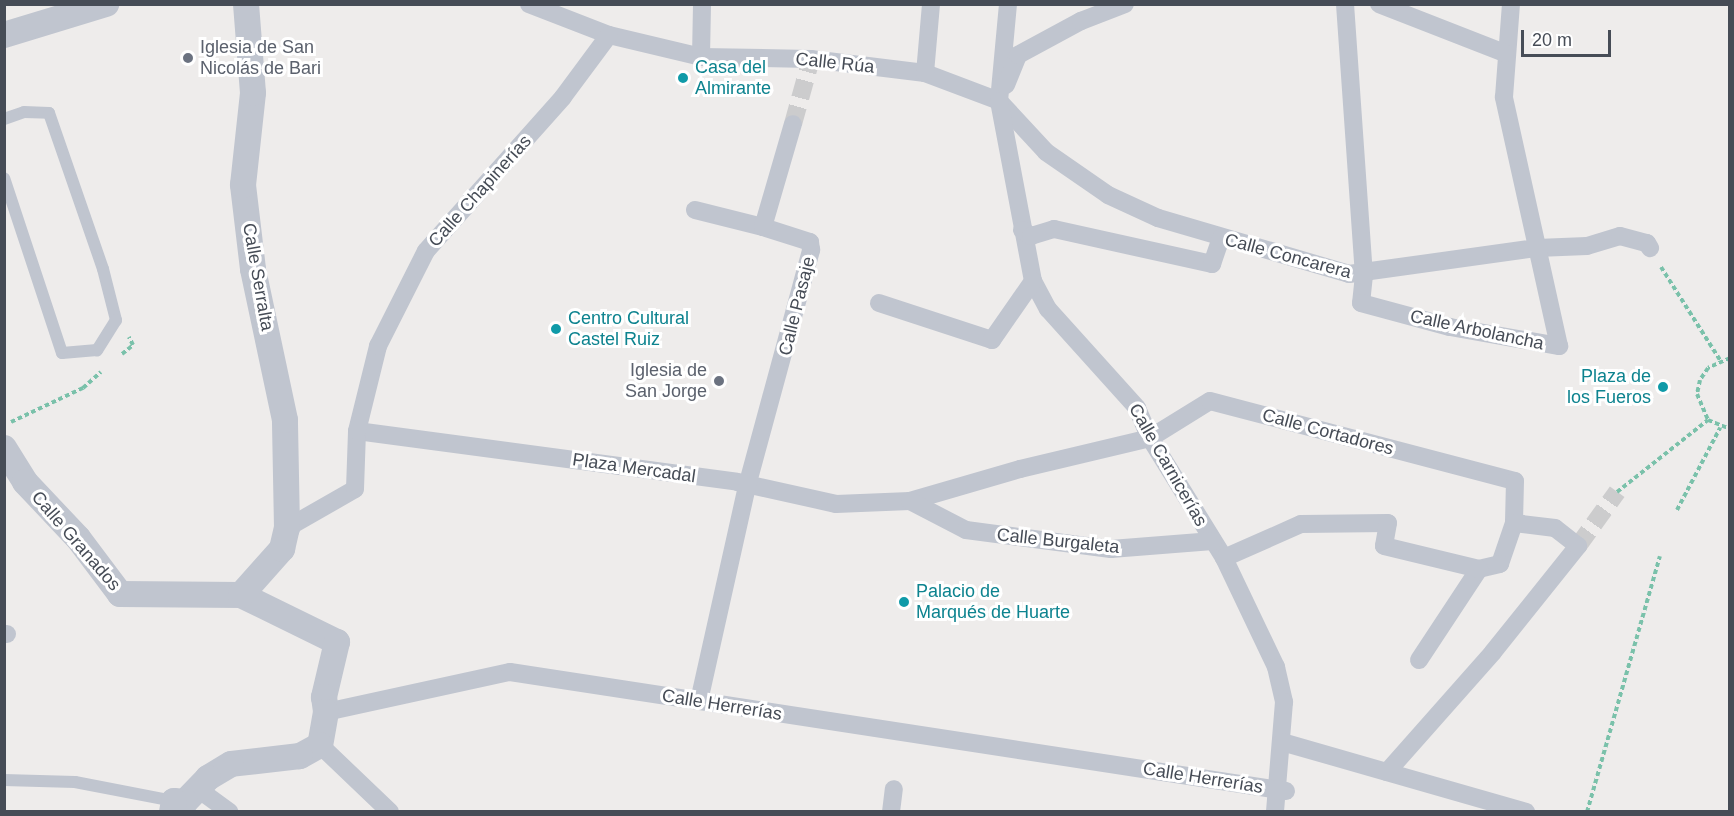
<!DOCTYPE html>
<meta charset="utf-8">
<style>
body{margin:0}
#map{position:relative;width:1734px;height:816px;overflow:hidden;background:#eeeceb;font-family:Arial,sans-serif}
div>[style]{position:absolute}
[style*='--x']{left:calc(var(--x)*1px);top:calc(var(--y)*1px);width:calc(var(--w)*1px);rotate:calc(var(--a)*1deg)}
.pedestrian-tunnel>*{height:18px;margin-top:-9px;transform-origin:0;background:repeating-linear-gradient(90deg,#cccccd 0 18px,transparent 0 27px)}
.path>*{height:4px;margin-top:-2px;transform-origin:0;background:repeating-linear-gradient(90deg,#7ac1aa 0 4.5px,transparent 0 7.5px)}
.service>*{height:12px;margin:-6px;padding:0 6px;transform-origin:6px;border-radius:6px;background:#c0c5cf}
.pedestrian>*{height:18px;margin:-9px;padding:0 9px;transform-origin:9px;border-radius:9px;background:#c0c5cf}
.minor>*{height:26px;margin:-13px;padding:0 13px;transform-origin:13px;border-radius:13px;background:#c0c5cf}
.dots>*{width:16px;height:16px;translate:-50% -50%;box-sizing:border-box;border:3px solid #fff;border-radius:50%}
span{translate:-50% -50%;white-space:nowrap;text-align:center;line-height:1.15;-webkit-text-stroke:6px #fff;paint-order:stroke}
.worship-label{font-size:18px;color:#5b616d}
.left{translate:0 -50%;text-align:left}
.right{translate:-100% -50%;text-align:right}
.street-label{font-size:18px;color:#464c56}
.culture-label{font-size:18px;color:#0d838f}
.frame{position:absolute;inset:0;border:6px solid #464c56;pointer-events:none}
.scale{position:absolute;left:1521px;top:30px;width:90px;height:27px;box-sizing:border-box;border:3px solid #464c56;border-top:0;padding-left:8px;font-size:18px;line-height:21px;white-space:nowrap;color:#464c56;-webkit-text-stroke:4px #fff;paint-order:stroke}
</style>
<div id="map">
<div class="pedestrian-tunnel">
<i style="--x:793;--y:124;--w:67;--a:-74.5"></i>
<i style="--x:1578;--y:546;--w:67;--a:-54.2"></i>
</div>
<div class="path">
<i style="--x:1661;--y:267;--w:110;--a:57.6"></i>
<i style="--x:122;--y:354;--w:14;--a:-39"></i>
<i style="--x:133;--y:345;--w:9;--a:-117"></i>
<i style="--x:1730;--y:358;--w:24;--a:156"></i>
<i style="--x:1708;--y:368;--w:14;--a:124"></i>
<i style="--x:1700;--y:380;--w:14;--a:102"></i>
<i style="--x:1697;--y:394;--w:28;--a:67"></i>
<i style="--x:1708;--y:420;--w:24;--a:22"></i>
<i style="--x:11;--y:422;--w:80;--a:-25.3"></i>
<i style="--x:83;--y:388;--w:24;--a:-42"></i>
<i style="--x:1617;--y:492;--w:116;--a:-38.4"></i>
<i style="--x:1677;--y:510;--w:93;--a:-62.3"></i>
<i style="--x:1587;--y:812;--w:266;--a:-74.1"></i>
</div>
<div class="service">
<i style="--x:4;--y:119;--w:21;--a:-19"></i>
<i style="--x:24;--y:112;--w:25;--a:2"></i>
<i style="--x:49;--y:113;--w:165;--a:70.9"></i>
<i style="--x:103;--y:269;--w:53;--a:75.7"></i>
<i style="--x:116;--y:320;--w:36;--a:122"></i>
<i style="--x:97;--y:350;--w:35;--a:175"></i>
<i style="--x:62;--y:353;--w:184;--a:-108.3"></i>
<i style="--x:4;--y:780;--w:71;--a:1.6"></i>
<i style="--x:75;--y:782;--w:101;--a:10.9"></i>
</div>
<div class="pedestrian">
<i style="--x:529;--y:4;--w:86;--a:21.2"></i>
<i style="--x:609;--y:35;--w:95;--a:13.4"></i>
<i style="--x:701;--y:57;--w:110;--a:1"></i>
<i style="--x:811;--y:59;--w:115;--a:7"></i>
<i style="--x:925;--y:73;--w:79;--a:20.7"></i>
<i style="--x:999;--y:101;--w:69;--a:47.3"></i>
<i style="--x:1046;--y:152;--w:75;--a:34.7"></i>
<i style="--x:1108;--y:195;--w:55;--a:24.7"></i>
<i style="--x:1158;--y:218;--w:199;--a:16.3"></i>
<i style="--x:1349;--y:274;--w:190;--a:-7.9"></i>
<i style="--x:1537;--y:248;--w:50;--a:-2.3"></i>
<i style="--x:1587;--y:246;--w:34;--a:-17"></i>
<i style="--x:1620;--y:236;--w:28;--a:15"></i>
<i style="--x:1647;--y:243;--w:6;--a:59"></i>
<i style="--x:1008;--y:4;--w:97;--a:95.3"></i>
<i style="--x:999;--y:101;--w:183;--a:79.3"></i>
<i style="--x:1033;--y:281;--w:32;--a:62"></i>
<i style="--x:1048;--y:309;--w:133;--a:48"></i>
<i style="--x:1137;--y:408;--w:33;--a:67"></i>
<i style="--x:1150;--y:438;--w:141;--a:58.3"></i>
<i style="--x:1224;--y:558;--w:121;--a:64.5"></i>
<i style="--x:1276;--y:667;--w:36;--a:77"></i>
<i style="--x:1284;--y:702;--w:110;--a:94.7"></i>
<i style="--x:1345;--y:4;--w:272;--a:86"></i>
<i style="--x:1364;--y:275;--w:28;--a:96"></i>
<i style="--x:1361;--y:303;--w:92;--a:15.1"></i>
<i style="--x:1450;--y:327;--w:111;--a:9.9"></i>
<i style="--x:1559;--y:346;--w:255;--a:-102.5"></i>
<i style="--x:1504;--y:97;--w:93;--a:-85.7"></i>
<i style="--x:1379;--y:4;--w:135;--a:21.3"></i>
<i style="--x:701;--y:57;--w:53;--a:-88.9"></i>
<i style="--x:925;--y:73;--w:69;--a:-85"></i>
<i style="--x:1006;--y:85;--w:32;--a:-68"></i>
<i style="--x:1018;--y:55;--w:72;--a:-28.4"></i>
<i style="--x:1081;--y:21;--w:47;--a:-21.1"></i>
<i style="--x:695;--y:210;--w:70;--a:14"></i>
<i style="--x:1022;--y:230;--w:11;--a:34"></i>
<i style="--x:1031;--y:236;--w:24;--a:-17"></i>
<i style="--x:1054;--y:229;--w:162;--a:12.5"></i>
<i style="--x:1212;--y:264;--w:28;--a:-71"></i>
<i style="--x:879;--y:303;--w:119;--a:18.1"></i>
<i style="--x:992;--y:340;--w:72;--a:-55.2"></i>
<i style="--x:357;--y:431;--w:383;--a:7.6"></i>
<i style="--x:737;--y:482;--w:101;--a:12.5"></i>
<i style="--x:836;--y:504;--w:74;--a:-2.3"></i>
<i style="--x:910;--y:501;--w:115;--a:-16.2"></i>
<i style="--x:1020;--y:469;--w:134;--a:-13.4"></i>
<i style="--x:1150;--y:438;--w:70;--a:-31.7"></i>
<i style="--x:1210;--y:401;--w:315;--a:14.7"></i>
<i style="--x:1515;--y:481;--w:42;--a:91.4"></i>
<i style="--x:1514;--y:523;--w:43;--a:108.9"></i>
<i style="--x:1500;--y:564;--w:22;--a:167"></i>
<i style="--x:1479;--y:569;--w:109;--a:123.4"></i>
<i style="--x:910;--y:501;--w:63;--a:27.4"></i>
<i style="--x:966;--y:530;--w:146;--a:7.5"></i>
<i style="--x:1111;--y:549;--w:102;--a:-4.5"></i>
<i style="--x:287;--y:528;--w:78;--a:-29.8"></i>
<i style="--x:355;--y:489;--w:58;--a:-88"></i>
<i style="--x:357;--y:431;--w:88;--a:-76.1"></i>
<i style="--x:378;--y:346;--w:106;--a:-63.2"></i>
<i style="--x:426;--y:251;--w:206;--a:-48.3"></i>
<i style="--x:563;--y:97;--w:77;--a:-53.4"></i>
<i style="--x:1224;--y:558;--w:84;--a:-23.8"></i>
<i style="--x:1301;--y:524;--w:87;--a:-0.7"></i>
<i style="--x:1388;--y:523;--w:23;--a:100"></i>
<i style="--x:1384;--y:546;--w:98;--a:13.6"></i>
<i style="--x:4;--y:634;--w:3;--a:0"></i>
<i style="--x:699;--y:701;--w:220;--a:-77.4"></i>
<i style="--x:747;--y:486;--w:245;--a:-74.8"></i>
<i style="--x:811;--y:250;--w:8;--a:-97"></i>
<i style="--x:810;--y:242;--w:49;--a:-162.3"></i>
<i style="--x:763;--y:227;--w:107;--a:-73.8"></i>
<i style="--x:326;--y:712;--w:188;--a:-12.3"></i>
<i style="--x:510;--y:672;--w:785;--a:8.72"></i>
<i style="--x:1282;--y:742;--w:254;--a:16"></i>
<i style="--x:320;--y:745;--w:97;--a:43.7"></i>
<i style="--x:1387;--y:772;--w:160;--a:-48.5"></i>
<i style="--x:1493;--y:652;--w:136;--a:-51.3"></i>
<i style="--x:1578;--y:546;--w:29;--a:-142"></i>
<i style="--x:1555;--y:528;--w:41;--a:-173"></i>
<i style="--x:198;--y:789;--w:39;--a:36"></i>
<i style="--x:891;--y:812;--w:23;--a:-83"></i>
</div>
<div class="minor">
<i style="--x:4;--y:35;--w:107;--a:-16.9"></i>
<i style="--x:4;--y:448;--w:40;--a:58"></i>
<i style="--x:25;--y:482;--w:77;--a:46.6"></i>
<i style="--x:78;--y:538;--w:70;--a:53.1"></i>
<i style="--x:120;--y:594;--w:121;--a:0.5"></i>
<i style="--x:241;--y:595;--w:107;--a:26.1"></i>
<i style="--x:337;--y:642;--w:57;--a:103.3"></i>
<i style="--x:324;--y:697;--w:15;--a:82"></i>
<i style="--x:326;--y:712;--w:34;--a:100"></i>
<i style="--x:320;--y:745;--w:23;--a:151"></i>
<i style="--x:300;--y:756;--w:69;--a:173.4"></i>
<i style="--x:231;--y:764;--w:27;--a:149"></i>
<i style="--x:208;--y:778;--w:33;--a:134"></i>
<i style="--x:185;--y:802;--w:11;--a:-175"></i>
<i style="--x:174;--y:801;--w:11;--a:100"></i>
<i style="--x:241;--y:595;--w:62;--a:-48.3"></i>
<i style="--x:282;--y:549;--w:22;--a:-77"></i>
<i style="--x:287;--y:528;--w:108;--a:-91.1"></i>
<i style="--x:285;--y:420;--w:154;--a:-102"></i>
<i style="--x:253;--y:269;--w:85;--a:-96.8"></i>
<i style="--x:243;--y:185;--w:93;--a:-83.8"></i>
<i style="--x:253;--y:93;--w:89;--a:-94.5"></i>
</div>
<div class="dots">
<i style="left:188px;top:58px;background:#6b7280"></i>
<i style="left:683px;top:78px;background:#0f9aa8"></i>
<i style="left:556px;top:329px;background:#0f9aa8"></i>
<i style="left:719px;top:381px;background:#6b7280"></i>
<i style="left:1663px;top:387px;background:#0f9aa8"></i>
<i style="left:904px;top:602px;background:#0f9aa8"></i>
</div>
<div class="worship-label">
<span class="left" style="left:200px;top:58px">Iglesia de San<br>Nicolás de Bari</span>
<span class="right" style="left:707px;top:381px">Iglesia de<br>San Jorge</span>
</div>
<div class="street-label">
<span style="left:835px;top:63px;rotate:6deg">Calle Rúa</span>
<span style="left:480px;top:191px;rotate:-48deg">Calle Chapinerías</span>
<span style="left:1288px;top:256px;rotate:15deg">Calle Concarera</span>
<span style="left:258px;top:277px;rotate:80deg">Calle Serralta</span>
<span style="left:797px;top:306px;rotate:-76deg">Calle Pasaje</span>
<span style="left:1477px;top:330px;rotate:12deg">Calle Arbolancha</span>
<span style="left:1328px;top:432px;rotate:15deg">Calle Cortadores</span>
<span style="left:1168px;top:465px;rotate:60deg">Calle Carnicerías</span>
<span style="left:634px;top:468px;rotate:8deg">Plaza Mercadal</span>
<span style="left:76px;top:541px;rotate:49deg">Calle Granados</span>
<span style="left:1058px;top:541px;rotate:6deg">Calle Burgaleta</span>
<span style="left:722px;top:705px;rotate:9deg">Calle Herrerías</span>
<span style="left:1203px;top:778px;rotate:9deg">Calle Herrerías</span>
</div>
<div class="culture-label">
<span class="left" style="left:695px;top:78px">Casa del<br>Almirante</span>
<span class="left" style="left:568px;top:329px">Centro Cultural<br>Castel Ruiz</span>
<span class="right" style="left:1651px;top:387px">Plaza de<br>los Fueros</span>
<span class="left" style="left:916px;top:602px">Palacio de<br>Marqués de Huarte</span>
</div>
<div class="frame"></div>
<div class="scale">20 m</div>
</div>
